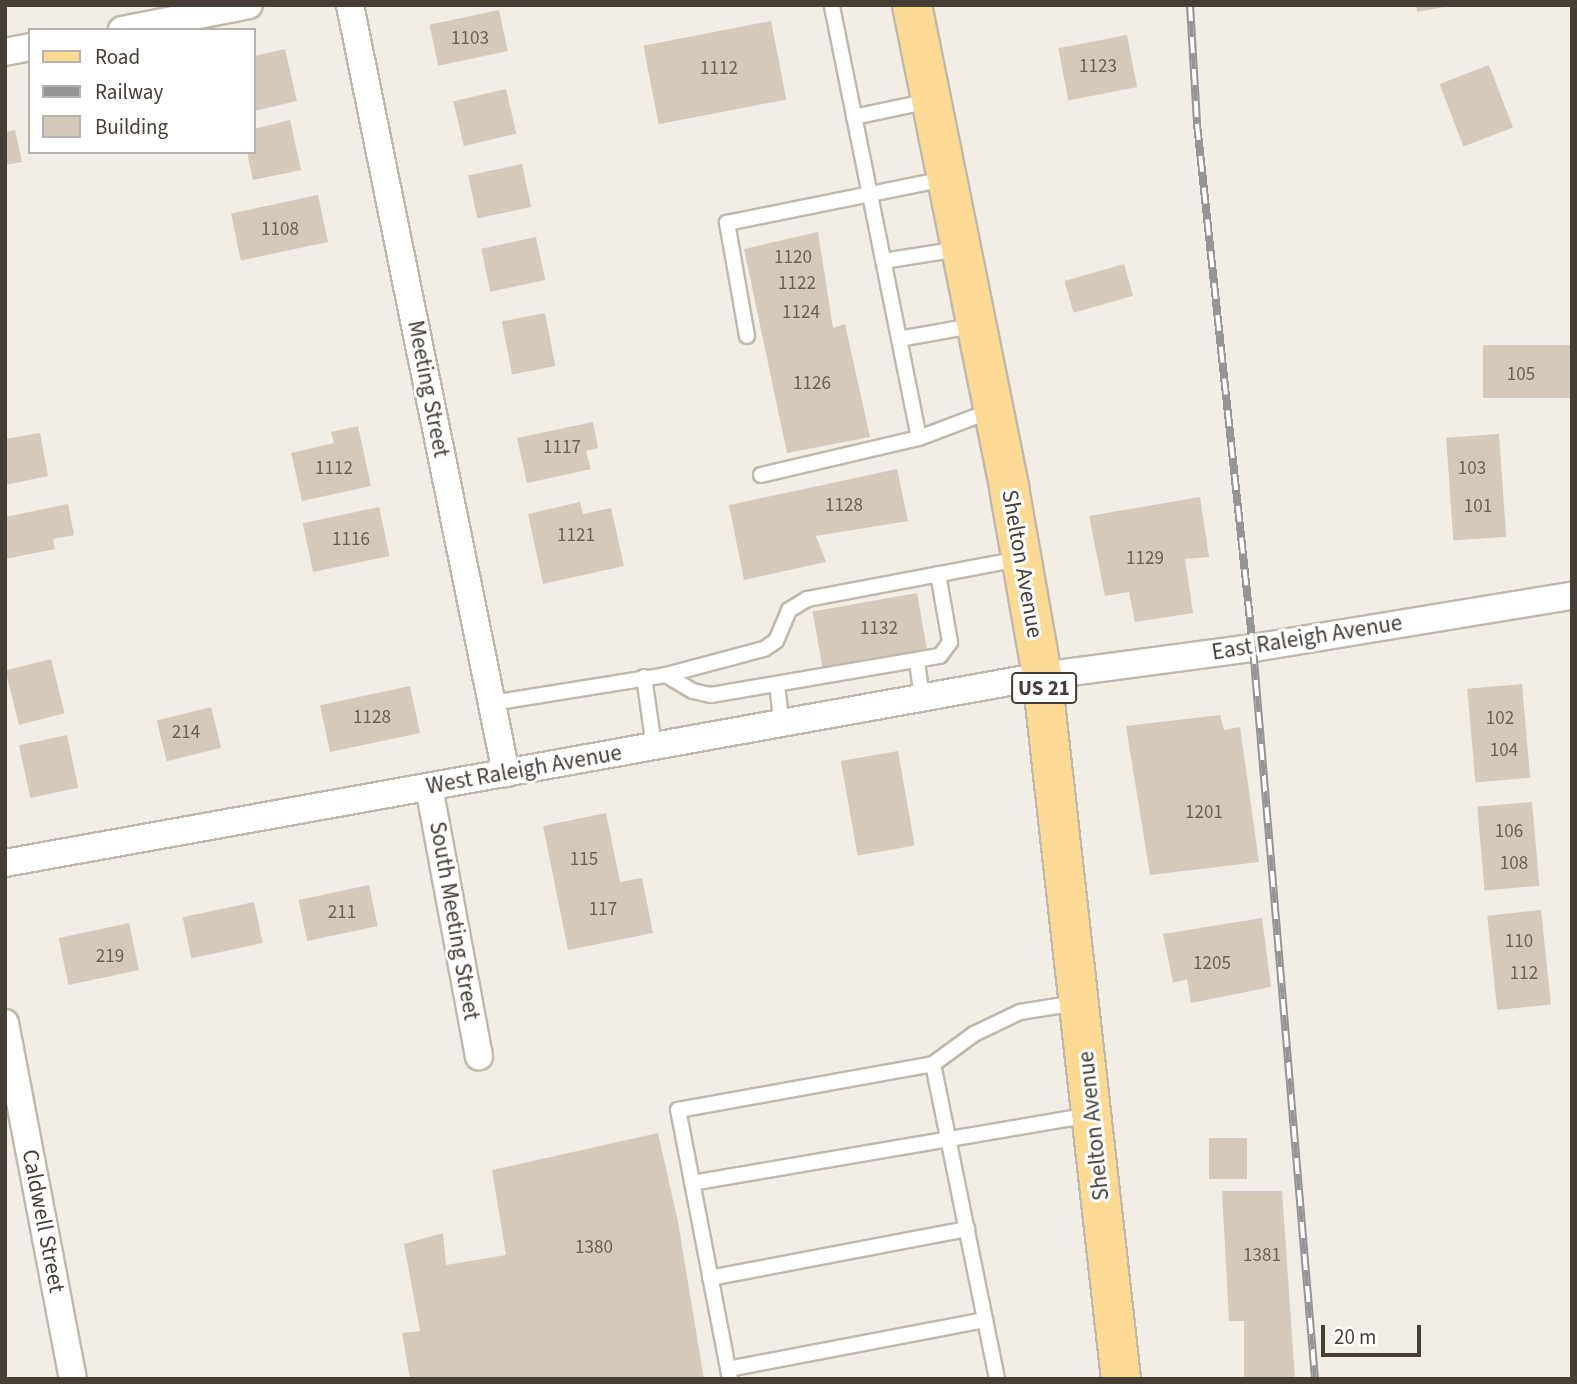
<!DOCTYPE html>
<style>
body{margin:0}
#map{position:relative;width:1577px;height:1384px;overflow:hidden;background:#f2eee5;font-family:"Source Sans 3",sans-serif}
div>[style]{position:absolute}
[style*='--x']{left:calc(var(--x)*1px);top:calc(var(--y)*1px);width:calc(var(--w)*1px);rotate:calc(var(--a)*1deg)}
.building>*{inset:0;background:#d4c9bb;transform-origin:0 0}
.roads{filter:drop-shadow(2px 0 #c0b8ab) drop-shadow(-2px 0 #c0b8ab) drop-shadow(0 2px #c0b8ab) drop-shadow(0 -2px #c0b8ab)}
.service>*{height:14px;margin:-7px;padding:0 7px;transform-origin:7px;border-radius:7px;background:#fff}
.minor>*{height:26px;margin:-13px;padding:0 13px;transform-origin:13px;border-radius:13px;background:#fff}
.primary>*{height:38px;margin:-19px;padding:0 19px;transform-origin:19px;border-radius:19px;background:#fcda94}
.rail>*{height:8px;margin-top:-4px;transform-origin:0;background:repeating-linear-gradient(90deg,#fff 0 16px,#959595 0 32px);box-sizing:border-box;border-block:2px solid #959595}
span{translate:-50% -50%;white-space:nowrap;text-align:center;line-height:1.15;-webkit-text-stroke:6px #fff;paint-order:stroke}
.number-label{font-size:19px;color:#696156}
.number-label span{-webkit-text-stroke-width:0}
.shield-label span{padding:2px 5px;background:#fff;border:2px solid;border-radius:5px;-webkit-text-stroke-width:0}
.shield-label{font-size:21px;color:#453e35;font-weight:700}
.street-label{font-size:23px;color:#453e35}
.frame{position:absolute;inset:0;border:7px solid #453e35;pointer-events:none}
.legend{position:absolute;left:28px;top:28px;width:228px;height:126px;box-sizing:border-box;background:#fff;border:2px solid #b5b2ae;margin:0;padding:9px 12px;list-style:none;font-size:21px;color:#453e35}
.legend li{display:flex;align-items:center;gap:14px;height:35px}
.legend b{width:35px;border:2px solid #b5b2ae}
.scale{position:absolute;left:1321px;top:1325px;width:100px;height:32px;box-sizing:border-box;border:4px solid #453e35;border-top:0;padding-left:9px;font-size:21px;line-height:24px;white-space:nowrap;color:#453e35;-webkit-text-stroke:5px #fff;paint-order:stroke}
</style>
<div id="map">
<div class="building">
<i style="clip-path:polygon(1416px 5px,1444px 5px,1444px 7px,1417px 12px)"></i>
<i style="left:499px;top:10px;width:42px;height:71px;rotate:78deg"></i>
<i style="left:771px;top:21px;width:80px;height:130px;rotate:79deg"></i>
<i style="left:1127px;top:35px;width:53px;height:70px;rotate:79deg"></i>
<i style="clip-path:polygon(285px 49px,297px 101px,254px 111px,254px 56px)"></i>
<i style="left:1489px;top:65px;width:67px;height:53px;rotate:69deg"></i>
<i style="left:506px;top:89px;width:46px;height:54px;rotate:77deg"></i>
<i style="clip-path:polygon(290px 120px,301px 170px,253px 180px,247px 152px,254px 152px,254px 129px)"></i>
<i style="clip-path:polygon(15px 130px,22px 162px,5px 165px,5px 132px)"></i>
<i style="left:522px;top:164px;width:44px;height:55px;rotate:78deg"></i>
<i style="left:318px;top:195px;width:48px;height:89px;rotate:78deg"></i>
<i style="clip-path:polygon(818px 232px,833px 328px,845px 324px,870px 437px,787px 453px,744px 249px)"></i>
<i style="left:536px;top:237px;width:44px;height:56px;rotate:78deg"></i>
<i style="left:1124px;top:264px;width:33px;height:62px;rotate:74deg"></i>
<i style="left:545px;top:313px;width:54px;height:44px;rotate:79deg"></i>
<i style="left:1572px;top:345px;width:53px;height:89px;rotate:90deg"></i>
<i style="clip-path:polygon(593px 422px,598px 448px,586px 451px,591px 469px,527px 483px,517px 438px)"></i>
<i style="clip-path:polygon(358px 426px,371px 486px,302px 501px,291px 453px,334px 443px,331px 432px)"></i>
<i style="clip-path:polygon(40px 433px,48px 476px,5px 485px,5px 439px)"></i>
<i style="left:1499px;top:434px;width:103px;height:53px;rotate:86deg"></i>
<i style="clip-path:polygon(897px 469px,908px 521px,816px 536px,826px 562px,744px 580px,729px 505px)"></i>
<i style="clip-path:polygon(1200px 497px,1209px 557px,1185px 559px,1193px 613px,1135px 622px,1129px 592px,1105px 596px,1089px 516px)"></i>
<i style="clip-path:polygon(580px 502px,583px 514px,611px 508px,624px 566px,543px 584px,528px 514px)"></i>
<i style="clip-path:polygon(68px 504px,74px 535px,53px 539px,55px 549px,5px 559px,5px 517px)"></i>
<i style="left:379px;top:507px;width:50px;height:78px;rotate:78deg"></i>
<i style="left:917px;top:593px;width:57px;height:106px;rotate:80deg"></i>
<i style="left:51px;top:659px;width:56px;height:47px;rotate:76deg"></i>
<i style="left:1522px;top:684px;width:94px;height:55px;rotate:85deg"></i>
<i style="left:410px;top:686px;width:48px;height:92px;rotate:78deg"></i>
<i style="left:211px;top:707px;width:42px;height:56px;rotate:76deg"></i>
<i style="clip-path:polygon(1220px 715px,1224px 730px,1240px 727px,1259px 862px,1150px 875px,1126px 726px)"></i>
<i style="left:67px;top:735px;width:54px;height:49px;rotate:78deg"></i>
<i style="left:898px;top:751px;width:96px;height:58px;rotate:80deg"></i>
<i style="left:1532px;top:802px;width:84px;height:55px;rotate:85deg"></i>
<i style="clip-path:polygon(606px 813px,620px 882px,642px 878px,653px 933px,568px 950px,543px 826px)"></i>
<i style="left:369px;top:885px;width:42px;height:72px;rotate:78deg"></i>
<i style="left:254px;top:902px;width:42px;height:73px;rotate:78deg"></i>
<i style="left:1541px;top:910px;width:95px;height:54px;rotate:84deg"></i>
<i style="clip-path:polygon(1262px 918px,1271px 987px,1191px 1003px,1187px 979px,1173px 983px,1163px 934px)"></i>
<i style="left:129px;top:923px;width:48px;height:72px;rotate:78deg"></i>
<i style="clip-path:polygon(658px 1133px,678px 1222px,704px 1379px,410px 1379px,402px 1333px,420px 1331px,404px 1244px,443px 1233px,446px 1265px,506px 1255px,492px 1170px)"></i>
<i style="left:1209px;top:1138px;width:38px;height:41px"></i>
<i style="clip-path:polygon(1222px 1191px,1282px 1191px,1295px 1379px,1244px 1379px,1244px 1321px,1229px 1321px)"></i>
</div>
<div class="roads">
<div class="service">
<i style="--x:854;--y:117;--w:77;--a:-12"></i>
<i style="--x:883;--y:261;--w:78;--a:-8.9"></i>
<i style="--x:747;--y:336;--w:115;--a:-100"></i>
<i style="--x:727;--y:223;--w:222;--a:-11.4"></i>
<i style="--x:899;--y:339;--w:75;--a:-10"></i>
<i style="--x:919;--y:438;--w:79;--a:-20.7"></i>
<i style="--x:761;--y:475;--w:162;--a:-13.2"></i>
<i style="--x:919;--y:438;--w:442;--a:-101.4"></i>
<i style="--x:917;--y:662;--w:36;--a:82"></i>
<i style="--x:666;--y:675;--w:31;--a:31"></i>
<i style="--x:693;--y:691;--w:18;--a:13"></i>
<i style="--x:711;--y:695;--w:232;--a:-9.7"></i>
<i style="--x:940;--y:656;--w:17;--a:-54"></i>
<i style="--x:950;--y:642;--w:69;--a:-100"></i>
<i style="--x:644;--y:677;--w:70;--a:81.8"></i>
<i style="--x:777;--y:685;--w:38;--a:83"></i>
<i style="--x:492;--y:703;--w:176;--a:-9.1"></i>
<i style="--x:666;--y:675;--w:101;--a:-14.9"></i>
<i style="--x:764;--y:649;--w:14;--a:-34"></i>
<i style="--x:776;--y:641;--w:34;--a:-67"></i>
<i style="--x:789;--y:610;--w:21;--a:-31"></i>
<i style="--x:807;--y:599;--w:215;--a:-10.7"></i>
<i style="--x:933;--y:1064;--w:321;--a:78.5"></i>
<i style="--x:692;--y:1183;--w:405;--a:-9.7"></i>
<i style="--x:710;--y:1278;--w:262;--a:-10.8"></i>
<i style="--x:728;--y:1369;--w:262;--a:-10.8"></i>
<i style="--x:730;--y:1379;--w:274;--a:-100.9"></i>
<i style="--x:678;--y:1110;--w:259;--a:-10.2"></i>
<i style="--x:933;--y:1064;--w:51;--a:-36.2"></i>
<i style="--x:974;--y:1034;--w:51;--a:-25.6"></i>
<i style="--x:1020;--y:1012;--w:57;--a:-9.1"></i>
</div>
<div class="minor">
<i style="--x:350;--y:5;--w:784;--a:78.52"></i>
<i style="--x:122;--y:30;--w:129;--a:-11.1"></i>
<i style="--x:5;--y:52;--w:25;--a:-11"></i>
<i style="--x:429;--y:787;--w:274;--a:79.5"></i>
<i style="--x:5;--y:863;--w:1054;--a:-10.22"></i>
<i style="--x:1042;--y:676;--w:213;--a:-7.6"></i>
<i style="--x:1253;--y:648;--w:323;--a:-9.3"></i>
<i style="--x:5;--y:1023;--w:362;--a:79.2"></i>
</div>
<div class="primary">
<i style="--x:912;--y:5;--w:493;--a:78.6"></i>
<i style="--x:1009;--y:488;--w:191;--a:80"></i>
<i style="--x:1042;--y:676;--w:707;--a:83.59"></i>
</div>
</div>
<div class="rail">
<i style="--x:1190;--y:5;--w:119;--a:86.6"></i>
<i style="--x:1197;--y:124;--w:527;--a:83.9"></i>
<i style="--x:1253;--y:648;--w:734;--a:85.15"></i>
</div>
<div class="number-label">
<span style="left:470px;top:39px">1103</span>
<span style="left:1098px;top:67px">1123</span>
<span style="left:719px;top:69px">1112</span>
<span style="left:280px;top:230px">1108</span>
<span style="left:793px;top:258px">1120</span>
<span style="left:797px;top:284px">1122</span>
<span style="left:801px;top:313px">1124</span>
<span style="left:1521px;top:375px">105</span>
<span style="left:812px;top:384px">1126</span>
<span style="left:562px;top:448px">1117</span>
<span style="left:334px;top:469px">1112</span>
<span style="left:1472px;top:469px">103</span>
<span style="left:844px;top:506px">1128</span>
<span style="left:1478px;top:507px">101</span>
<span style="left:576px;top:536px">1121</span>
<span style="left:351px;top:540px">1116</span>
<span style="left:1145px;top:559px">1129</span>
<span style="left:879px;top:629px">1132</span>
<span style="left:372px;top:718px">1128</span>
<span style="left:1500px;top:719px">102</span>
<span style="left:186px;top:733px">214</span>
<span style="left:1504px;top:751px">104</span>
<span style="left:1204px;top:813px">1201</span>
<span style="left:1509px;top:832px">106</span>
<span style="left:584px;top:860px">115</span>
<span style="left:1514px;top:864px">108</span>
<span style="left:603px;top:910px">117</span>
<span style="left:342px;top:913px">211</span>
<span style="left:1519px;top:942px">110</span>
<span style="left:110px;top:957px">219</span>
<span style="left:1212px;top:964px">1205</span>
<span style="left:1524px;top:974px">112</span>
<span style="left:594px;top:1248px">1380</span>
<span style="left:1262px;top:1256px">1381</span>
</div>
<div class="shield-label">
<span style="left:1044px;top:688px">US 21</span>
</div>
<div class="street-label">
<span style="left:428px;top:389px;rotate:79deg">Meeting Street</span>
<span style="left:1022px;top:564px;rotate:80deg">Shelton Avenue</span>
<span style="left:1307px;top:638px;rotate:-9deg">East Raleigh Avenue</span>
<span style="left:524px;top:770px;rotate:-10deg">West Raleigh Avenue</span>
<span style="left:454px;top:921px;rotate:80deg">South Meeting Street</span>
<span style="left:1094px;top:1126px;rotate:-96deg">Shelton Avenue</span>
<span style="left:43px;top:1221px;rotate:79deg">Caldwell Street</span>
</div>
<div class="frame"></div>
<ul class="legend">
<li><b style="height:9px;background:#fcda94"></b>Road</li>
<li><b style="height:9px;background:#959595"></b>Railway</li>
<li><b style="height:19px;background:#d4c9bb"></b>Building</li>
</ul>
<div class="scale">20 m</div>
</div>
